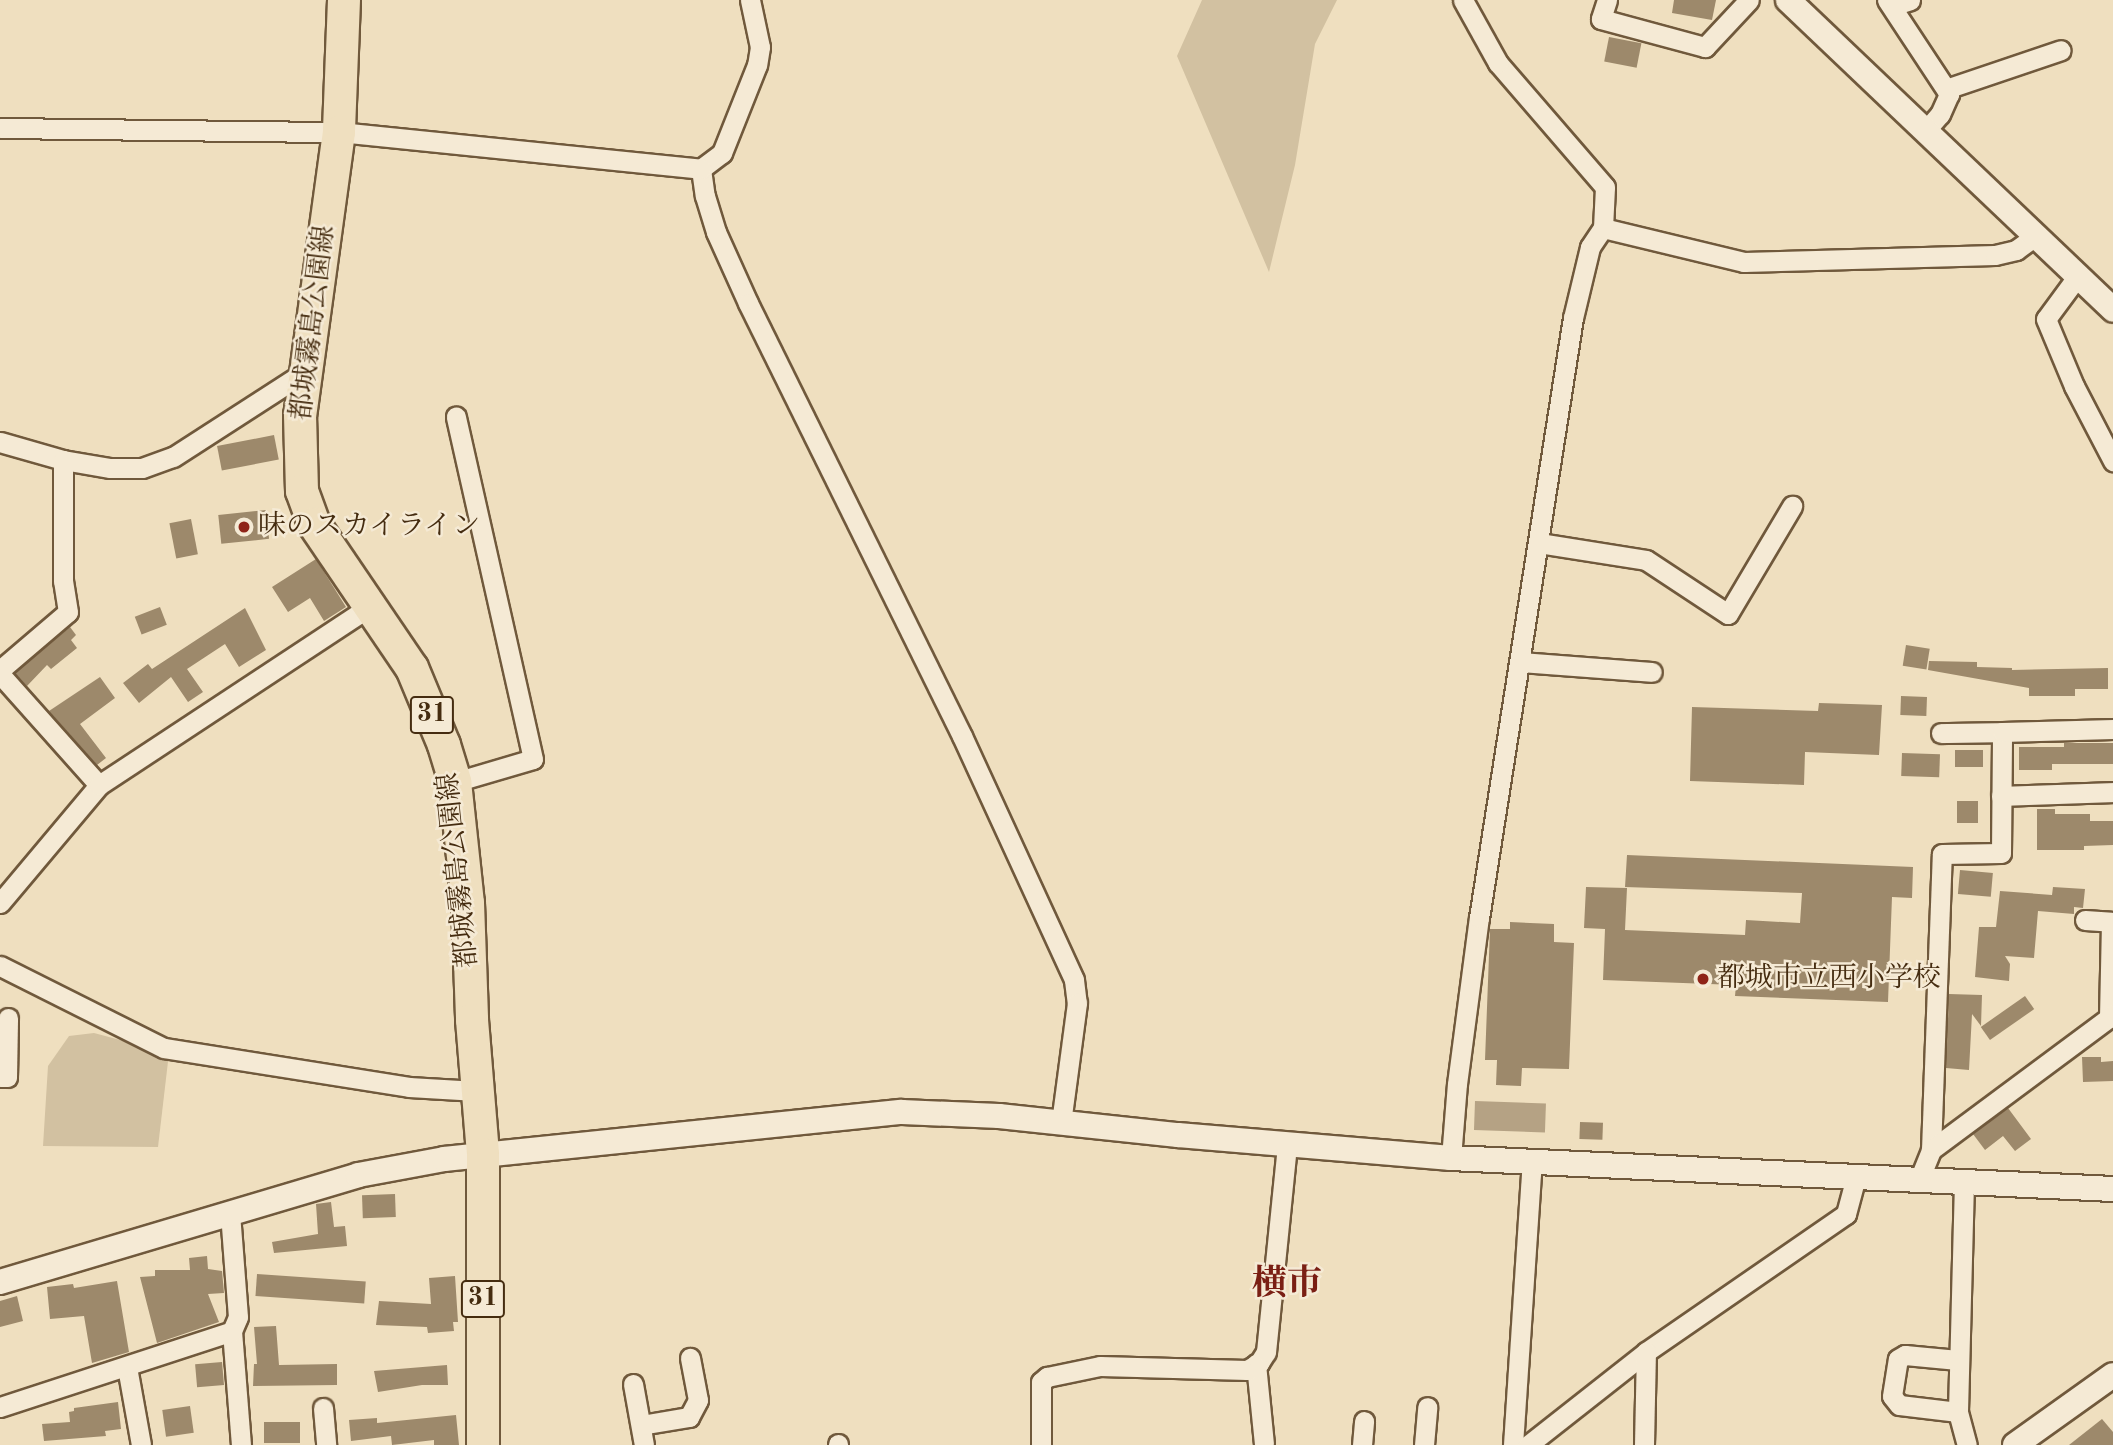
<!DOCTYPE html>
<meta charset="utf-8">
<style>
body{margin:0}
#map{position:relative;width:2113px;height:1445px;overflow:hidden;background:#efdfbf;font-family:"Old Standard TT","Noto Serif JP",serif}
div>[style]{position:absolute}
[style*='--x']{left:calc(var(--x)*1px);top:calc(var(--y)*1px);width:calc(var(--w)*1px);rotate:calc(var(--a)*1deg)}
.green>*{inset:0;background:#d2c1a1}
.water>*{inset:0;background:#b5a284;transform-origin:0 0}
.building>*{inset:0;background:#9d896b;transform-origin:0 0}
.roads{filter:drop-shadow(2px 0 #70593c) drop-shadow(-2px 0 #70593c) drop-shadow(0 2px #70593c) drop-shadow(0 -2px #70593c)}
.minor>*{height:19px;margin:-9.5px;padding:0 9.5px;transform-origin:9.5px;border-radius:9.5px;background:#f5ead5}
.tertiary>*{height:24px;margin:-12px;padding:0 12px;transform-origin:12px;border-radius:12px;background:#f5ead5}
.primary>*{height:32px;margin:-16px;padding:0 16px;transform-origin:16px;border-radius:16px;background:#efdfbf}
.dots>*{width:19px;height:19px;translate:-50% -50%;box-sizing:border-box;border:4px solid #f5ead5;border-radius:50%}
span{translate:-50% -50%;white-space:nowrap;text-align:center;line-height:1.15;-webkit-text-stroke:5px #f5ead5;paint-order:stroke}
.shield-label span{padding:2px 5px;background:#f5ead5;border:2px solid;border-radius:5px;-webkit-text-stroke-width:0}
.shield-label{font-size:26px;color:#452c10;font-weight:700}
.street-label{font-size:28px;color:#452c10}
.poi-label{font-size:28px;color:#452c10}
.left{translate:0 -50%;text-align:left}
.district-label{font-size:35px;color:#7a1f14;font-weight:700}
</style>
<div id="map">
<div class="green">
<i style="clip-path:polygon(1202px 0,1337px 0,1315px 44px,1295px 165px,1269px 272px,1177px 56px)"></i>
<i style="clip-path:polygon(94px 1033px,169px 1053px,158px 1147px,43px 1146px,48px 1066px,69px 1036px)"></i>
</div>
<div class="water">
<i style="left:1475px;top:1101px;width:71px;height:29px;rotate:2deg"></i>
</div>
<div class="building">
<i style="clip-path:polygon(1674px 0,1716px 0,1712px 20px,1672px 13px)"></i>
<i style="left:1609px;top:37px;width:33px;height:25px;rotate:11deg"></i>
<i style="left:274px;top:435px;width:25px;height:58px;rotate:79deg"></i>
<i style="left:266px;top:510px;width:29px;height:48px;rotate:84deg"></i>
<i style="left:191px;top:519px;width:36px;height:22px;rotate:79deg"></i>
<i style="clip-path:polygon(316px 559px,346px 607px,324px 621px,310px 598px,288px 612px,272px 587px)"></i>
<i style="left:160px;top:607px;width:19px;height:27px;rotate:69deg"></i>
<i style="clip-path:polygon(245px 608px,266px 650px,239px 667px,225px 644px,187px 669px,203px 692px,188px 702px,171px 677px,139px 703px,123px 683px,148px 664px,152px 669px)"></i>
<i style="clip-path:polygon(70px 627px,76px 635px,71px 640px,77px 648px,51px 669px,47px 665px,27px 686px,15px 673px)"></i>
<i style="left:1906px;top:645px;width:24px;height:21px;rotate:9deg"></i>
<i style="clip-path:polygon(1929px 661px,1977px 662px,1977px 667px,2012px 668px,2012px 670px,2108px 668px,2108px 689px,2075px 689px,2075px 696px,2029px 696px,2029px 688px,1928px 670px)"></i>
<i style="clip-path:polygon(100px 677px,115px 698px,80px 724px,106px 758px,97px 765px,49px 711px)"></i>
<i style="left:1901px;top:696px;width:26px;height:19px;rotate:2deg"></i>
<i style="clip-path:polygon(1819px 703px,1882px 705px,1879px 755px,1805px 752px,1804px 785px,1690px 781px,1692px 707px,1818px 711px)"></i>
<i style="clip-path:polygon(2064px 743px,2113px 743px,2113px 764px,2052px 764px,2052px 770px,2019px 770px,2019px 747px,2064px 747px)"></i>
<i style="left:1955px;top:750px;width:28px;height:17px"></i>
<i style="left:1902px;top:753px;width:38px;height:23px;rotate:2deg"></i>
<i style="left:1957px;top:801px;width:21px;height:22px"></i>
<i style="clip-path:polygon(2037px 809px,2055px 809px,2055px 814px,2090px 814px,2090px 821px,2113px 821px,2113px 845px,2084px 846px,2084px 850px,2037px 850px)"></i>
<i style="clip-path:polygon(1627px 855px,1913px 867px,1912px 898px,1892px 897px,1888px 1002px,1735px 996px,1736px 985px,1603px 980px,1605px 929px,1584px 928px,1586px 887px,1627px 888px,1625px 930px,1745px 935px,1746px 920px,1800px 923px,1802px 893px,1625px 887px)"></i>
<i style="left:1960px;top:870px;width:33px;height:24px;rotate:5deg"></i>
<i style="clip-path:polygon(2053px 887px,2085px 889px,2083px 908px,2074px 907px,2074px 914px,2038px 911px,2034px 958px,2005px 956px,2010px 964px,2009px 981px,1975px 977px,1979px 927px,1996px 927px,2000px 891px,2052px 895px)"></i>
<i style="clip-path:polygon(1510px 922px,1554px 924px,1554px 942px,1574px 943px,1569px 1069px,1522px 1068px,1521px 1086px,1496px 1085px,1497px 1060px,1485px 1060px,1490px 929px,1510px 929px)"></i>
<i style="clip-path:polygon(1949px 994px,1982px 995px,1981px 1026px,1972px 1014px,1969px 1070px,1946px 1068px)"></i>
<i style="left:2025px;top:996px;width:16px;height:54px;rotate:55deg"></i>
<i style="clip-path:polygon(2082px 1057px,2101px 1057px,2101px 1062px,2113px 1061px,2113px 1081px,2083px 1082px)"></i>
<i style="clip-path:polygon(2008px 1108px,2031px 1139px,2015px 1151px,2003px 1136px,1985px 1150px,1973px 1134px)"></i>
<i style="left:1580px;top:1122px;width:23px;height:17px;rotate:2deg"></i>
<i style="left:395px;top:1194px;width:23px;height:33px;rotate:88deg"></i>
<i style="clip-path:polygon(331px 1202px,334px 1227px,345px 1226px,347px 1246px,274px 1253px,272px 1242px,318px 1234px,316px 1204px)"></i>
<i style="clip-path:polygon(207px 1256px,208px 1269px,222px 1271px,224px 1293px,208px 1294px,219px 1322px,157px 1343px,140px 1277px,155px 1276px,155px 1270px,190px 1270px,189px 1258px)"></i>
<i style="left:257px;top:1274px;width:109px;height:22px;rotate:4deg"></i>
<i style="clip-path:polygon(455px 1276px,458px 1322px,453px 1322px,454px 1331px,428px 1333px,427px 1327px,376px 1325px,379px 1301px,431px 1304px,429px 1278px)"></i>
<i style="clip-path:polygon(117px 1281px,129px 1352px,92px 1363px,84px 1316px,50px 1319px,47px 1287px,73px 1284px,74px 1288px)"></i>
<i style="clip-path:polygon(17px 1296px,23px 1321px,0 1327px,0 1301px)"></i>
<i style="clip-path:polygon(276px 1326px,279px 1365px,337px 1364px,337px 1385px,253px 1386px,254px 1364px,257px 1364px,254px 1327px)"></i>
<i style="left:222px;top:1362px;width:23px;height:27px;rotate:85deg"></i>
<i style="clip-path:polygon(447px 1365px,448px 1385px,422px 1385px,378px 1392px,374px 1371px)"></i>
<i style="clip-path:polygon(118px 1402px,121px 1429px,105px 1431px,106px 1436px,44px 1441px,42px 1424px,70px 1422px,69px 1412px,74px 1411px,74px 1408px)"></i>
<i style="left:190px;top:1406px;width:27px;height:28px;rotate:82deg"></i>
<i style="clip-path:polygon(456px 1415px,459px 1445px,434px 1445px,434px 1440px,392px 1445px,391px 1436px,351px 1441px,349px 1420px,377px 1418px,377px 1423px)"></i>
<i style="clip-path:polygon(2102px 1419px,2113px 1432px,2113px 1445px,2069px 1445px)"></i>
<i style="left:300px;top:1422px;width:21px;height:36px;rotate:90deg"></i>
</div>
<div class="roads">
<div class="minor">
<i style="--x:750;--y:0;--w:48;--a:78"></i>
<i style="--x:760;--y:47;--w:18;--a:99"></i>
<i style="--x:757;--y:65;--w:95;--a:111.7"></i>
<i style="--x:722;--y:153;--w:26;--a:143"></i>
<i style="--x:701;--y:169;--w:27;--a:82"></i>
<i style="--x:705;--y:196;--w:38;--a:73"></i>
<i style="--x:716;--y:232;--w:78;--a:65.7"></i>
<i style="--x:748;--y:303;--w:483;--a:63.7"></i>
<i style="--x:962;--y:736;--w:268;--a:65.3"></i>
<i style="--x:1074;--y:980;--w:23;--a:83"></i>
<i style="--x:1077;--y:1003;--w:121;--a:97.6"></i>
<i style="--x:1607;--y:0;--w:20;--a:108"></i>
<i style="--x:1601;--y:19;--w:108;--a:15.1"></i>
<i style="--x:1705;--y:47;--w:64;--a:-46.9"></i>
<i style="--x:1887;--y:0;--w:113;--a:56.6"></i>
<i style="--x:1949;--y:94;--w:22;--a:114"></i>
<i style="--x:1940;--y:114;--w:23;--a:131"></i>
<i style="--x:1892;--y:6;--w:19;--a:-18"></i>
<i style="--x:1946;--y:89;--w:121;--a:-18.7"></i>
<i style="--x:0;--y:128;--w:339;--a:0.7"></i>
<i style="--x:339;--y:132;--w:364;--a:5.8"></i>
<i style="--x:1603;--y:228;--w:145;--a:13.6"></i>
<i style="--x:1744;--y:262;--w:251;--a:-1.6"></i>
<i style="--x:1995;--y:255;--w:22;--a:-13"></i>
<i style="--x:2016;--y:250;--w:22;--a:-36"></i>
<i style="--x:2077;--y:277;--w:52;--a:126.4"></i>
<i style="--x:2046;--y:319;--w:73;--a:67.3"></i>
<i style="--x:2074;--y:386;--w:85;--a:62.5"></i>
<i style="--x:0;--y:442;--w:66;--a:15.9"></i>
<i style="--x:63;--y:460;--w:48;--a:9.7"></i>
<i style="--x:110;--y:468;--w:32;--a:0"></i>
<i style="--x:142;--y:468;--w:33;--a:-20"></i>
<i style="--x:173;--y:457;--w:157;--a:-32.8"></i>
<i style="--x:1539;--y:543;--w:108;--a:9"></i>
<i style="--x:1646;--y:560;--w:98;--a:33.4"></i>
<i style="--x:1728;--y:614;--w:126;--a:-59.3"></i>
<i style="--x:1520;--y:662;--w:132;--a:4.3"></i>
<i style="--x:0;--y:670;--w:89;--a:-40.5"></i>
<i style="--x:68;--y:612;--w:31;--a:-99"></i>
<i style="--x:63;--y:581;--w:121;--a:-90"></i>
<i style="--x:0;--y:674;--w:149;--a:48.3"></i>
<i style="--x:1941;--y:733;--w:61;--a:-0.9"></i>
<i style="--x:455;--y:782;--w:81;--a:-16.4"></i>
<i style="--x:533;--y:759;--w:351;--a:-102.7"></i>
<i style="--x:2001;--y:796;--w:112;--a:-2"></i>
<i style="--x:0;--y:903;--w:154;--a:-50"></i>
<i style="--x:99;--y:785;--w:323;--a:-33.4"></i>
<i style="--x:2085;--y:920;--w:26;--a:4"></i>
<i style="--x:2111;--y:922;--w:96;--a:91.2"></i>
<i style="--x:0;--y:966;--w:183;--a:26.6"></i>
<i style="--x:164;--y:1048;--w:248;--a:9"></i>
<i style="--x:409;--y:1087;--w:68;--a:3.4"></i>
<i style="--x:0;--y:1077;--w:7;--a:0"></i>
<i style="--x:7;--y:1077;--w:59;--a:-89"></i>
<i style="--x:1931;--y:1150;--w:296;--a:-87.9"></i>
<i style="--x:1942;--y:854;--w:59;--a:-1"></i>
<i style="--x:2001;--y:853;--w:121;--a:-89.5"></i>
<i style="--x:2002;--y:732;--w:111;--a:-1.5"></i>
<i style="--x:1451;--y:1158;--w:74;--a:-85.4"></i>
<i style="--x:1457;--y:1084;--w:167;--a:-82.5"></i>
<i style="--x:1479;--y:918;--w:607;--a:-81.1"></i>
<i style="--x:1573;--y:318;--w:73;--a:-76.5"></i>
<i style="--x:1590;--y:247;--w:23;--a:-56"></i>
<i style="--x:1603;--y:228;--w:41;--a:-87.2"></i>
<i style="--x:1605;--y:187;--w:164;--a:-130.8"></i>
<i style="--x:1498;--y:63;--w:72;--a:-119.1"></i>
<i style="--x:1919;--y:1180;--w:32;--a:-68"></i>
<i style="--x:1931;--y:1150;--w:227;--a:-36.6"></i>
<i style="--x:1964;--y:1182;--w:230;--a:91.5"></i>
<i style="--x:1958;--y:1412;--w:34;--a:75"></i>
<i style="--x:232;--y:1331;--w:114;--a:85.5"></i>
<i style="--x:1256;--y:1364;--w:80;--a:84.3"></i>
<i style="--x:127;--y:1367;--w:79;--a:79.8"></i>
<i style="--x:633;--y:1384;--w:62;--a:79.8"></i>
<i style="--x:0;--y:1407;--w:244;--a:-18.1"></i>
<i style="--x:232;--y:1331;--w:15;--a:-67"></i>
<i style="--x:238;--y:1317;--w:105;--a:-94.4"></i>
<i style="--x:323;--y:1408;--w:37;--a:85"></i>
<i style="--x:1958;--y:1412;--w:59;--a:-173.2"></i>
<i style="--x:1899;--y:1405;--w:11;--a:-128"></i>
<i style="--x:1892;--y:1396;--w:37;--a:-81"></i>
<i style="--x:1898;--y:1359;--w:8;--a:-30"></i>
<i style="--x:1905;--y:1355;--w:53;--a:5.4"></i>
<i style="--x:641;--y:1425;--w:49;--a:-9.5"></i>
<i style="--x:689;--y:1417;--w:19;--a:-62"></i>
<i style="--x:698;--y:1400;--w:43;--a:-100.8"></i>
<i style="--x:838;--y:1444;--w:1;--a:90"></i>
<i style="--x:1041;--y:1445;--w:63;--a:-90"></i>
<i style="--x:1041;--y:1382;--w:8;--a:-40"></i>
<i style="--x:1047;--y:1377;--w:54;--a:-11.7"></i>
<i style="--x:1100;--y:1366;--w:147;--a:1.6"></i>
<i style="--x:1247;--y:1370;--w:14;--a:-30"></i>
<i style="--x:1259;--y:1363;--w:13;--a:-58"></i>
<i style="--x:1266;--y:1352;--w:208;--a:-84.2"></i>
<i style="--x:1362;--y:1445;--w:24;--a:-85"></i>
<i style="--x:1424;--y:1445;--w:38;--a:-85"></i>
<i style="--x:1513;--y:1445;--w:285;--a:-86.2"></i>
<i style="--x:1528;--y:1445;--w:150;--a:-38.2"></i>
<i style="--x:1646;--y:1352;--w:243;--a:-34.6"></i>
<i style="--x:1846;--y:1214;--w:38;--a:-75"></i>
<i style="--x:1644;--y:1445;--w:93;--a:-88.8"></i>
</div>
<div class="tertiary">
<i style="--x:1788;--y:0;--w:449;--a:43.6"></i>
<i style="--x:0;--y:1282;--w:374;--a:-16.6"></i>
<i style="--x:358;--y:1175;--w:87;--a:-10.5"></i>
<i style="--x:444;--y:1159;--w:460;--a:-5.9"></i>
<i style="--x:902;--y:1112;--w:97;--a:2.4"></i>
<i style="--x:999;--y:1116;--w:180;--a:6.1"></i>
<i style="--x:1178;--y:1135;--w:274;--a:4.8"></i>
<i style="--x:1451;--y:1158;--w:663;--a:2.68"></i>
<i style="--x:2015;--y:1445;--w:120;--a:-35.5"></i>
</div>
<div class="primary">
<i style="--x:344;--y:0;--w:132;--a:92.2"></i>
<i style="--x:339;--y:132;--w:286;--a:97.8"></i>
<i style="--x:300;--y:415;--w:76;--a:88.5"></i>
<i style="--x:302;--y:491;--w:35;--a:70"></i>
<i style="--x:314;--y:524;--w:174;--a:55.8"></i>
<i style="--x:412;--y:668;--w:83;--a:67.4"></i>
<i style="--x:444;--y:745;--w:39;--a:73"></i>
<i style="--x:455;--y:782;--w:122;--a:83.9"></i>
<i style="--x:468;--y:903;--w:117;--a:88"></i>
<i style="--x:472;--y:1020;--w:134;--a:85.3"></i>
<i style="--x:483;--y:1154;--w:291;--a:90"></i>
</div>
</div>
<div class="dots">
<i style="left:244px;top:527px;background:#8f2418"></i>
<i style="left:1703px;top:979px;background:#8f2418"></i>
</div>
<div class="shield-label">
<span style="left:432px;top:715px">31</span>
<span style="left:483px;top:1299px">31</span>
</div>
<div class="street-label">
<span style="left:314px;top:323px;rotate:-83deg">都城霧島公園線</span>
<span style="left:459px;top:870px;rotate:-96deg">都城霧島公園線</span>
</div>
<div class="poi-label">
<span class="left" style="left:258px;top:527px">味のスカイライン</span>
<span class="left" style="left:1717px;top:979px">都城市立西小学校</span>
</div>
<div class="district-label">
<span style="left:1287px;top:1285px">横市</span>
</div>
</div>
